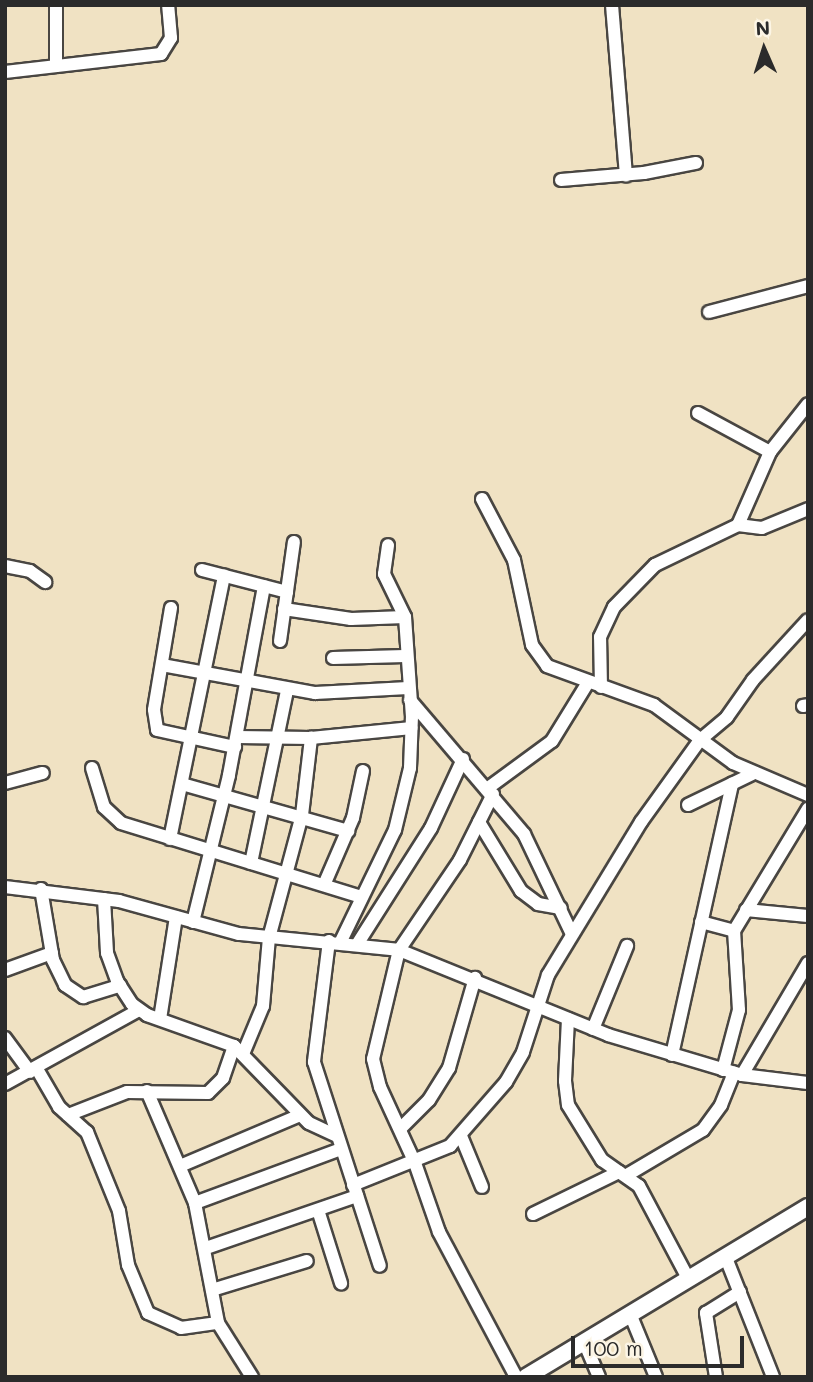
<!DOCTYPE html>
<style>
body{margin:0}
#map{position:relative;width:813px;height:1382px;overflow:hidden;background:#f0e2c3;font-family:Mali,sans-serif}
div>[style]{position:absolute}
[style*='--x']{left:calc(var(--x)*1px);top:calc(var(--y)*1px);width:calc(var(--w)*1px);rotate:calc(var(--a)*1deg)}
.roads{filter:drop-shadow(2px 0 #494642) drop-shadow(-2px 0 #494642) drop-shadow(0 2px #494642) drop-shadow(0 -2px #494642)}
.minor>*{height:12px;margin:-6px;padding:0 6px;transform-origin:6px;border-radius:6px;background:#fff}
.major>*{height:16px;margin:-8px;padding:0 8px;transform-origin:8px;border-radius:8px;background:#fff}
span{translate:-50% -50%;white-space:nowrap;text-align:center;line-height:1.15;-webkit-text-stroke:6px #fcf5e5;paint-order:stroke}
.frame{position:absolute;inset:0;border:7px solid #2b2b2b;pointer-events:none}
.north{position:absolute;left:729px;top:14px;width:70px;height:70px;-webkit-text-stroke:5px #fcf5e5;paint-order:stroke;rotate:357deg;font-size:19px;font-weight:700;line-height:28px;text-align:center;color:#2b2b2b}
.north::after{content:'';display:block;margin:auto;width:24px;height:32px;background:#2b2b2b;clip-path:polygon(50% 0,100% 100%,50% 72%,0 100%)}
.scale{position:absolute;left:571px;top:1336px;width:173px;height:32px;box-sizing:border-box;border:4px solid #2b2b2b;border-top:0;padding-left:9px;font-size:21px;line-height:24px;white-space:nowrap;color:#2b2b2b;-webkit-text-stroke:5px #fcf5e5;paint-order:stroke}
</style>
<div id="map">
<div class="roads">
<div class="minor">
<i style="--x:56;--y:5;--w:61;--a:90"></i>
<i style="--x:612;--y:5;--w:171;--a:85.3"></i>
<i style="--x:5;--y:72;--w:157;--a:-6.6"></i>
<i style="--x:161;--y:54;--w:19;--a:-58"></i>
<i style="--x:171;--y:38;--w:33;--a:-95"></i>
<i style="--x:561;--y:180;--w:83;--a:-4.8"></i>
<i style="--x:644;--y:173;--w:53;--a:-10.9"></i>
<i style="--x:709;--y:312;--w:102;--a:-14.7"></i>
<i style="--x:698;--y:413;--w:82;--a:28.4"></i>
<i style="--x:482;--y:499;--w:69;--a:62.3"></i>
<i style="--x:514;--y:560;--w:87;--a:78"></i>
<i style="--x:532;--y:645;--w:26;--a:54"></i>
<i style="--x:547;--y:666;--w:114;--a:20"></i>
<i style="--x:654;--y:705;--w:98;--a:36.3"></i>
<i style="--x:733;--y:763;--w:82;--a:23.1"></i>
<i style="--x:738;--y:525;--w:24;--a:7"></i>
<i style="--x:762;--y:528;--w:50;--a:-22.4"></i>
<i style="--x:5;--y:566;--w:25;--a:11"></i>
<i style="--x:30;--y:571;--w:19;--a:36"></i>
<i style="--x:202;--y:570;--w:88;--a:14.5"></i>
<i style="--x:171;--y:608;--w:103;--a:99.5"></i>
<i style="--x:154;--y:710;--w:20;--a:81"></i>
<i style="--x:157;--y:730;--w:80;--a:12.3"></i>
<i style="--x:284;--y:609;--w:68;--a:8.5"></i>
<i style="--x:351;--y:619;--w:54;--a:-2.1"></i>
<i style="--x:280;--y:641;--w:100;--a:-82"></i>
<i style="--x:333;--y:658;--w:72;--a:-1.6"></i>
<i style="--x:162;--y:665;--w:156;--a:10.4"></i>
<i style="--x:315;--y:693;--w:93;--a:-3.1"></i>
<i style="--x:601;--y:687;--w:50;--a:-91.1"></i>
<i style="--x:600;--y:637;--w:33;--a:-65"></i>
<i style="--x:614;--y:607;--w:59;--a:-45.7"></i>
<i style="--x:655;--y:565;--w:92;--a:-25.7"></i>
<i style="--x:738;--y:525;--w:80;--a:-66.3"></i>
<i style="--x:770;--y:452;--w:61;--a:-51.6"></i>
<i style="--x:410;--y:700;--w:176;--a:49.6"></i>
<i style="--x:524;--y:834;--w:111;--a:64.4"></i>
<i style="--x:803;--y:706;--w:5;--a:-11"></i>
<i style="--x:237;--y:737;--w:74;--a:0.8"></i>
<i style="--x:311;--y:738;--w:101;--a:-5.7"></i>
<i style="--x:92;--y:768;--w:41;--a:72.9"></i>
<i style="--x:104;--y:807;--w:23;--a:43"></i>
<i style="--x:121;--y:823;--w:249;--a:17.1"></i>
<i style="--x:5;--y:783;--w:39;--a:-15"></i>
<i style="--x:182;--y:784;--w:173;--a:15.8"></i>
<i style="--x:488;--y:788;--w:79;--a:-36.3"></i>
<i style="--x:552;--y:741;--w:67;--a:-58.4"></i>
<i style="--x:493;--y:794;--w:74;--a:116.6"></i>
<i style="--x:460;--y:860;--w:109;--a:124.1"></i>
<i style="--x:399;--y:950;--w:112;--a:103.4"></i>
<i style="--x:373;--y:1059;--w:29;--a:76"></i>
<i style="--x:380;--y:1087;--w:84;--a:65.3"></i>
<i style="--x:415;--y:1163;--w:73;--a:70.8"></i>
<i style="--x:439;--y:1232;--w:164;--a:62"></i>
<i style="--x:688;--y:805;--w:71;--a:-25.8"></i>
<i style="--x:479;--y:822;--w:81;--a:58.7"></i>
<i style="--x:521;--y:891;--w:21;--a:37"></i>
<i style="--x:538;--y:904;--w:23;--a:10"></i>
<i style="--x:170;--y:839;--w:269;--a:-78.4"></i>
<i style="--x:251;--y:863;--w:177;--a:-78.2"></i>
<i style="--x:324;--y:885;--w:73;--a:-66.6"></i>
<i style="--x:353;--y:818;--w:48;--a:-78"></i>
<i style="--x:5;--y:887;--w:115;--a:7"></i>
<i style="--x:119;--y:901;--w:124;--a:15.4"></i>
<i style="--x:239;--y:934;--w:161;--a:5.7"></i>
<i style="--x:399;--y:950;--w:226;--a:22.1"></i>
<i style="--x:608;--y:1035;--w:140;--a:16.6"></i>
<i style="--x:742;--y:1075;--w:66;--a:6.9"></i>
<i style="--x:41;--y:889;--w:72;--a:80.4"></i>
<i style="--x:53;--y:960;--w:28;--a:64"></i>
<i style="--x:65;--y:985;--w:22;--a:34"></i>
<i style="--x:83;--y:997;--w:39;--a:-17"></i>
<i style="--x:104;--y:899;--w:54;--a:86.8"></i>
<i style="--x:107;--y:953;--w:30;--a:70"></i>
<i style="--x:117;--y:981;--w:27;--a:57"></i>
<i style="--x:132;--y:1004;--w:19;--a:36"></i>
<i style="--x:147;--y:1015;--w:92;--a:19.6"></i>
<i style="--x:234;--y:1046;--w:107;--a:45.8"></i>
<i style="--x:309;--y:1123;--w:31;--a:25"></i>
<i style="--x:746;--y:910;--w:62;--a:5.5"></i>
<i style="--x:193;--y:922;--w:151;--a:-76.2"></i>
<i style="--x:229;--y:775;--w:192;--a:-79.5"></i>
<i style="--x:701;--y:922;--w:34;--a:15"></i>
<i style="--x:329;--y:941;--w:122;--a:97.1"></i>
<i style="--x:314;--y:1062;--w:214;--a:72.1"></i>
<i style="--x:341;--y:941;--w:123;--a:-64.1"></i>
<i style="--x:395;--y:830;--w:64;--a:-76.4"></i>
<i style="--x:410;--y:768;--w:51;--a:-87.8"></i>
<i style="--x:412;--y:717;--w:100;--a:-94"></i>
<i style="--x:405;--y:617;--w:48;--a:-116"></i>
<i style="--x:384;--y:574;--w:29;--a:-82"></i>
<i style="--x:358;--y:943;--w:136;--a:-57.6"></i>
<i style="--x:431;--y:828;--w:76;--a:-65.1"></i>
<i style="--x:5;--y:970;--w:50;--a:-19.9"></i>
<i style="--x:160;--y:1019;--w:103;--a:-81.1"></i>
<i style="--x:568;--y:1019;--w:62;--a:92.8"></i>
<i style="--x:565;--y:1081;--w:24;--a:83"></i>
<i style="--x:568;--y:1105;--w:65;--a:58.3"></i>
<i style="--x:602;--y:1160;--w:45;--a:35.1"></i>
<i style="--x:639;--y:1186;--w:106;--a:62"></i>
<i style="--x:593;--y:1029;--w:90;--a:-67.7"></i>
<i style="--x:5;--y:1038;--w:42;--a:53.7"></i>
<i style="--x:243;--y:1054;--w:52;--a:-67.4"></i>
<i style="--x:263;--y:1006;--w:68;--a:-85"></i>
<i style="--x:269;--y:938;--w:127;--a:-75"></i>
<i style="--x:302;--y:815;--w:78;--a:-83.3"></i>
<i style="--x:672;--y:1055;--w:278;--a:-77.5"></i>
<i style="--x:37;--y:1069;--w:44;--a:59.9"></i>
<i style="--x:59;--y:1107;--w:38;--a:42"></i>
<i style="--x:87;--y:1132;--w:85;--a:67.9"></i>
<i style="--x:119;--y:1211;--w:55;--a:80.5"></i>
<i style="--x:128;--y:1265;--w:52;--a:67.4"></i>
<i style="--x:148;--y:1313;--w:36;--a:24"></i>
<i style="--x:181;--y:1328;--w:37;--a:-8"></i>
<i style="--x:723;--y:1070;--w:62;--a:-75.1"></i>
<i style="--x:739;--y:1010;--w:79;--a:-93.6"></i>
<i style="--x:734;--y:931;--w:143;--a:-58.8"></i>
<i style="--x:742;--y:1075;--w:130;--a:-59.5"></i>
<i style="--x:5;--y:1084;--w:153;--a:-28.9"></i>
<i style="--x:147;--y:1091;--w:122;--a:66.8"></i>
<i style="--x:195;--y:1203;--w:122;--a:79.1"></i>
<i style="--x:218;--y:1323;--w:64;--a:57.8"></i>
<i style="--x:68;--y:1115;--w:63;--a:-21.3"></i>
<i style="--x:127;--y:1092;--w:81;--a:0.7"></i>
<i style="--x:208;--y:1093;--w:21;--a:-45"></i>
<i style="--x:223;--y:1078;--w:34;--a:-71"></i>
<i style="--x:400;--y:1129;--w:41;--a:-45"></i>
<i style="--x:429;--y:1100;--w:38;--a:-58"></i>
<i style="--x:449;--y:1068;--w:94;--a:-73.9"></i>
<i style="--x:461;--y:1136;--w:55;--a:67.6"></i>
<i style="--x:180;--y:1166;--w:130;--a:-23"></i>
<i style="--x:627;--y:1175;--w:88;--a:-30.6"></i>
<i style="--x:703;--y:1130;--w:31;--a:-54"></i>
<i style="--x:721;--y:1105;--w:35;--a:-68"></i>
<i style="--x:353;--y:1185;--w:105;--a:-21.9"></i>
<i style="--x:450;--y:1146;--w:85;--a:-48.8"></i>
<i style="--x:506;--y:1082;--w:34;--a:-60"></i>
<i style="--x:523;--y:1052;--w:81;--a:-72"></i>
<i style="--x:548;--y:975;--w:179;--a:-58.7"></i>
<i style="--x:641;--y:822;--w:101;--a:-54.3"></i>
<i style="--x:700;--y:740;--w:35;--a:-40"></i>
<i style="--x:727;--y:717;--w:45;--a:-54.9"></i>
<i style="--x:753;--y:680;--w:81;--a:-47.5"></i>
<i style="--x:195;--y:1203;--w:156;--a:-20.3"></i>
<i style="--x:318;--y:1210;--w:77;--a:72.5"></i>
<i style="--x:533;--y:1214;--w:96;--a:-26"></i>
<i style="--x:206;--y:1248;--w:160;--a:-19"></i>
<i style="--x:726;--y:1258;--w:128;--a:68.4"></i>
<i style="--x:212;--y:1290;--w:99;--a:-17"></i>
<i style="--x:631;--y:1316;--w:66;--a:67.7"></i>
<i style="--x:585;--y:1344;--w:36;--a:67"></i>
<i style="--x:716;--y:1377;--w:65;--a:-98.9"></i>
<i style="--x:706;--y:1313;--w:40;--a:-32"></i>
</div>
<div class="major">
<i style="--x:526;--y:1377;--w:329;--a:-31.1"></i>
</div>
</div>
<div class="frame"></div>
<div class="north">N</div>
<div class="scale">100 m</div>
</div>
